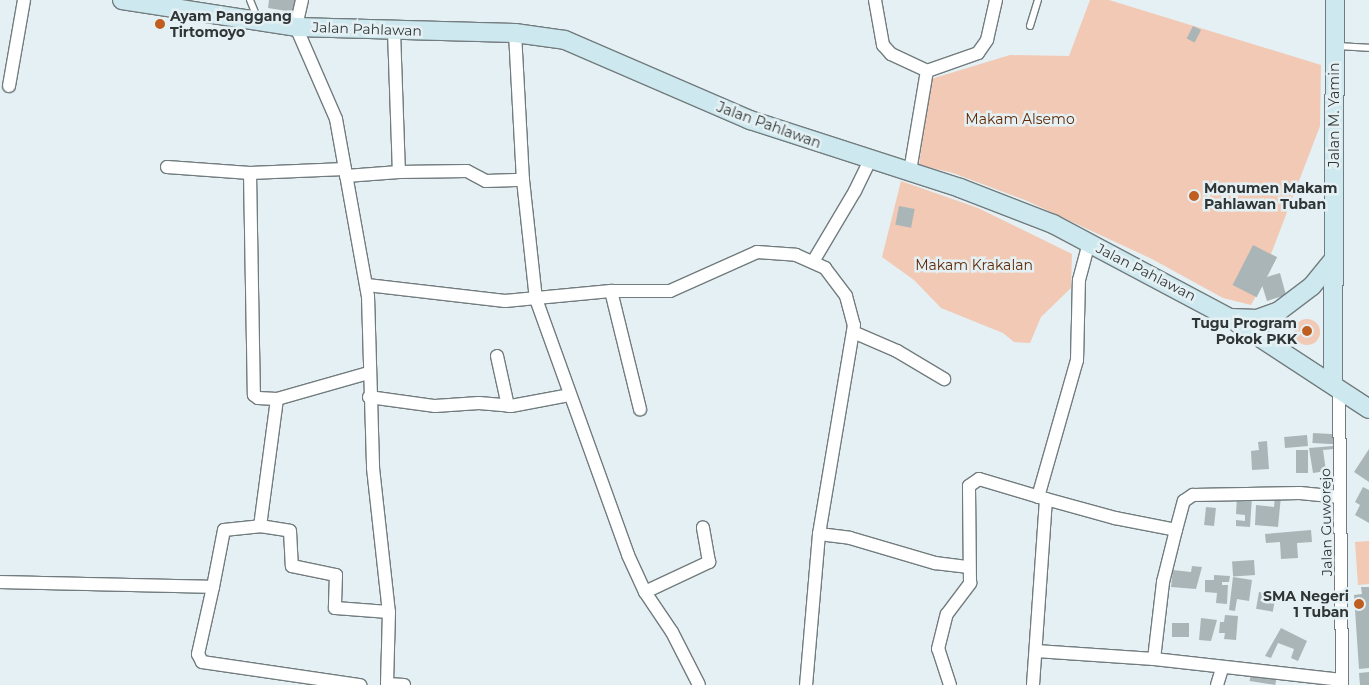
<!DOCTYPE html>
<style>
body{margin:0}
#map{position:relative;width:1369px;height:685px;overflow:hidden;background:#e4f0f3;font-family:Montserrat,sans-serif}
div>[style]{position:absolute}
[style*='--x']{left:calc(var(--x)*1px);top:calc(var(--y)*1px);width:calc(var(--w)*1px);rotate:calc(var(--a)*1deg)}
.green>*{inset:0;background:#f2c9b4}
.round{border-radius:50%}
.building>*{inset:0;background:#aab5b7;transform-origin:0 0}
.roads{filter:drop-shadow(1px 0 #727c7e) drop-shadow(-1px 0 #727c7e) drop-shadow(0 1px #727c7e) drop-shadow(0 -1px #727c7e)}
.lane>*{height:6px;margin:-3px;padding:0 3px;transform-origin:3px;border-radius:3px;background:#fff}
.street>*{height:12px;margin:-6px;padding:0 6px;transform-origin:6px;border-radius:6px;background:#fff}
.secondary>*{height:18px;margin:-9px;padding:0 9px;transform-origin:9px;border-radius:9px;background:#cde9ef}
.dots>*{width:14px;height:14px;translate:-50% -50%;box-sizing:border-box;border:2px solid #e4f0f3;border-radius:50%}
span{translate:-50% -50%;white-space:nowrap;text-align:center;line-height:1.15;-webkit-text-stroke:5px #e4f0f3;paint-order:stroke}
.poi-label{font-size:14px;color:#303536;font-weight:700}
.left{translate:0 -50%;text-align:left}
.right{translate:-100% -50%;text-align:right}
.street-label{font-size:14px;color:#303536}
.park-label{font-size:14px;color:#612a04}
</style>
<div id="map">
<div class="green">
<i style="clip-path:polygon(1090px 0,1109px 0,1321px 65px,1320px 126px,1271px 254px,1277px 257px,1251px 305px,1223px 298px,1152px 259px,1025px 200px,953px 173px,919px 165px,931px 79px,1010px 55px,1069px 56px)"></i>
<i style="clip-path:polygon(901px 181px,978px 208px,1072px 254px,1071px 288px,1041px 317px,1030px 343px,1014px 342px,1003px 333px,941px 308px,914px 280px,882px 257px)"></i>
<i class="round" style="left:1294px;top:319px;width:26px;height:26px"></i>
<i style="clip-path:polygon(1369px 541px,1369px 584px,1358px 585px,1355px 542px)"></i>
</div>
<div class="building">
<i style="clip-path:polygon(269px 0,295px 0,293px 12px,268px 8px)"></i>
<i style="left:1193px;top:26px;width:9px;height:14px;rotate:27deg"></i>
<i style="left:899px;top:206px;width:16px;height:19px;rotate:11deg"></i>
<i style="left:1253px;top:245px;width:27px;height:45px;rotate:27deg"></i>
<i style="clip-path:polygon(1280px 273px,1286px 295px,1267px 301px,1262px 285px,1267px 277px)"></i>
<i style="left:1313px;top:433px;width:22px;height:10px;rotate:3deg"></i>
<i style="left:1307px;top:435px;width:11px;height:23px;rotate:85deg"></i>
<i style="clip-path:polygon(1267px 441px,1269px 469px,1252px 470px,1251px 451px,1259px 450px,1258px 442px)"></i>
<i style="clip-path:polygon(1333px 446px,1334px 449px,1323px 450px,1326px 471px,1313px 473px,1309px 448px)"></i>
<i style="clip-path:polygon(1369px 449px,1369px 482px,1354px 472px)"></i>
<i style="left:1296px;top:450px;width:12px;height:23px"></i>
<i style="clip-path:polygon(1363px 487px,1369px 490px,1369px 523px,1355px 515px,1360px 505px,1355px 502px)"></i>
<i style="clip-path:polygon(1237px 496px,1252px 497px,1250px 527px,1236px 526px,1236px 520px,1245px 521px,1245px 515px,1236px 514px)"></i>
<i style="clip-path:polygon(1275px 496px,1281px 496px,1278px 527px,1255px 525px,1256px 505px,1274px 507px)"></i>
<i style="left:1206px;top:507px;width:10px;height:18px;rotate:6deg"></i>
<i style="clip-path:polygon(1311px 530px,1312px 542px,1297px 543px,1298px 558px,1281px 559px,1280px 542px,1266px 543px,1265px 534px)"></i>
<i style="left:1254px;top:560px;width:15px;height:22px;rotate:86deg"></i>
<i style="clip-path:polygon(1192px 566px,1202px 567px,1196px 589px,1171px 587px,1173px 570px,1191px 572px)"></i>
<i style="clip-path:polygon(1214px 575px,1230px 576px,1229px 582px,1222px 582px,1222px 585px,1228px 585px,1227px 604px,1216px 603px,1217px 593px,1205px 592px,1205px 580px,1214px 580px)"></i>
<i style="clip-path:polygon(1233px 577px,1252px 580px,1249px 601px,1237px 599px,1235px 611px,1229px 610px)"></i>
<i style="clip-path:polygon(1361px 587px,1369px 587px,1369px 668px,1359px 669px,1354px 595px,1362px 594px)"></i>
<i style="left:1259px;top:592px;width:17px;height:17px;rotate:10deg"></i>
<i style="clip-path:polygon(1225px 615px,1238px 616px,1236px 640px,1224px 639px,1225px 633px,1219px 633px,1220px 622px,1224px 622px)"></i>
<i style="clip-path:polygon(1201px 618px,1217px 620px,1211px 641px,1199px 640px)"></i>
<i style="left:1172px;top:623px;width:17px;height:14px"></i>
<i style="clip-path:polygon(1281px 628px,1307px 641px,1298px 661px,1291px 658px,1294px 649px,1278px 643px,1271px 658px,1265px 656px)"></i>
<i style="left:1251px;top:672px;width:26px;height:9px;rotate:9deg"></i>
<i style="clip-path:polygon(1369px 672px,1369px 685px,1360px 685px,1359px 673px)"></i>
</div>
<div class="roads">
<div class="lane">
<i style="--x:250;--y:0;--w:18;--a:68"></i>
<i style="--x:1030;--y:26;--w:27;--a:-73"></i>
<i style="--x:1336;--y:46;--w:33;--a:3"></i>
</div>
<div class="street">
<i style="--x:302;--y:0;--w:28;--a:103"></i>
<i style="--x:296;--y:27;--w:100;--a:66.5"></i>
<i style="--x:336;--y:119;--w:180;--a:79.8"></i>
<i style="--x:368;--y:296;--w:172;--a:88.3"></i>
<i style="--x:373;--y:468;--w:145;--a:83.7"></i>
<i style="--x:389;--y:612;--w:73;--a:91.6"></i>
<i style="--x:875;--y:0;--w:46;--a:79.9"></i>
<i style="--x:883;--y:45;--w:12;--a:48"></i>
<i style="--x:891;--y:54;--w:40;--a:25"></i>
<i style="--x:927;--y:71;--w:54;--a:-19.4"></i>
<i style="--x:978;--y:53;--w:16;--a:-55"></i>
<i style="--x:987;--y:40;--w:41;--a:-77.3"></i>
<i style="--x:394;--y:31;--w:141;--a:88"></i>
<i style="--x:399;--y:172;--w:68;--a:-0.8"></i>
<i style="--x:467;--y:171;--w:21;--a:28"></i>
<i style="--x:486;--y:181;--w:37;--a:-2"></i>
<i style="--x:515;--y:33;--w:147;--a:86.9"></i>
<i style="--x:523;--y:180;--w:120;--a:83.8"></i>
<i style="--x:536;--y:299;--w:272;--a:70.2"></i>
<i style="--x:628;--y:555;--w:41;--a:65.3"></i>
<i style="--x:645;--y:592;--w:48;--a:56"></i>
<i style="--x:672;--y:632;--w:59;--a:63"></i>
<i style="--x:9;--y:86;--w:87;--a:-80.1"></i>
<i style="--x:167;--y:167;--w:83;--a:4.1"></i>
<i style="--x:250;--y:173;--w:95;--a:-2.4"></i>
<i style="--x:910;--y:171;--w:101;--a:-80.4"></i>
<i style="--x:250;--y:173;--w:222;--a:89"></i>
<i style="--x:254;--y:395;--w:5;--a:37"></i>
<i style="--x:258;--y:398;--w:19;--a:3"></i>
<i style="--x:277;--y:399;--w:95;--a:-15.9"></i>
<i style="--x:346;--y:176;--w:53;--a:-4.3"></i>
<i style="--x:814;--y:260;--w:80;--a:-59.3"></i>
<i style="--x:855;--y:191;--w:34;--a:-64"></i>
<i style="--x:367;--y:285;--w:139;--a:6.6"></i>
<i style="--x:505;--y:301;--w:106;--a:-5.4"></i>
<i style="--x:611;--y:291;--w:59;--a:0"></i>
<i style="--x:670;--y:291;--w:95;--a:-24.1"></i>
<i style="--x:757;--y:252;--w:39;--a:4"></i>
<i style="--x:796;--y:255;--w:32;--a:24"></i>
<i style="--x:825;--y:268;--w:35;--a:53"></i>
<i style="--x:846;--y:296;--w:30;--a:75"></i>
<i style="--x:854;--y:325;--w:212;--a:99.5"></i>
<i style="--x:819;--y:534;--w:152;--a:94.9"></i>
<i style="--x:611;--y:291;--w:122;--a:76.2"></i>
<i style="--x:853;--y:332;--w:48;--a:23.4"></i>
<i style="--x:897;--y:351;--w:55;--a:30.8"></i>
<i style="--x:497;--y:356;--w:51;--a:77.6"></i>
<i style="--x:1339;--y:389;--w:296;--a:89.4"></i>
<i style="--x:369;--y:397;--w:67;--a:7.8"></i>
<i style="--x:435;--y:406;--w:44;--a:-3.9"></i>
<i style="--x:479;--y:403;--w:32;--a:5"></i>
<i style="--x:511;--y:406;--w:59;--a:-10.7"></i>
<i style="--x:277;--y:399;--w:128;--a:97.6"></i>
<i style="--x:260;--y:526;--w:30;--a:9"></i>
<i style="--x:290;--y:531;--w:35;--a:87"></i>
<i style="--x:292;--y:566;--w:45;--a:11.6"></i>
<i style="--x:336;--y:575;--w:33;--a:92"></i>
<i style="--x:335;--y:608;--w:54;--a:4.2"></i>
<i style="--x:1038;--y:497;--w:142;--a:-74.1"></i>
<i style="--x:1077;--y:360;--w:80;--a:-88.6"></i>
<i style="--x:1079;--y:280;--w:38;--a:-75"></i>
<i style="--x:819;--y:534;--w:31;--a:7"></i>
<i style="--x:850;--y:538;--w:89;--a:16.4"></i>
<i style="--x:935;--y:563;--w:34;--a:7"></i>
<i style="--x:0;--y:582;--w:213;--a:1.3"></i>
<i style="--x:213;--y:587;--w:58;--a:-79.1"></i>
<i style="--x:224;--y:530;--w:36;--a:-6"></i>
<i style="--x:213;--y:587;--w:69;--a:102.6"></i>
<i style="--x:198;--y:654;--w:9;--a:63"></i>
<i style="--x:202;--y:662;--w:160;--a:8.3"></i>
<i style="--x:645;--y:592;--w:71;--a:-25.1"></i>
<i style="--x:709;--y:562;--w:35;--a:-100"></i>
<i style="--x:1036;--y:651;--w:118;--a:3.9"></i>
<i style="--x:1154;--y:659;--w:189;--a:6.4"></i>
<i style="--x:1154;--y:659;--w:78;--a:-83.3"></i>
<i style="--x:1163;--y:582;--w:54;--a:-76"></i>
<i style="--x:387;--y:684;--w:17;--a:3"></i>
<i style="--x:950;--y:685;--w:38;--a:-108"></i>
<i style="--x:938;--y:649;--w:36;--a:-76"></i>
<i style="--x:947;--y:614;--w:39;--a:-53"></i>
<i style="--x:970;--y:583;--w:97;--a:-90.6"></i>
<i style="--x:969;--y:486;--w:12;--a:-35"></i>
<i style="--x:979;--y:479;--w:70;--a:16.6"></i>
<i style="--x:1033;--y:685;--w:186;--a:-86"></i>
<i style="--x:1046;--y:499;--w:72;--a:15.4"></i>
<i style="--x:1115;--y:518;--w:62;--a:11.1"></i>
<i style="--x:1176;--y:530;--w:30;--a:-75"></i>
<i style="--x:1184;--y:501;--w:11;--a:-34"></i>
<i style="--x:1193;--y:495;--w:107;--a:-1.1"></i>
<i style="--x:1300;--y:493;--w:40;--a:5.7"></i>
<i style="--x:1217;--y:685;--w:17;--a:-73"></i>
</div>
<div class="secondary">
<i style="--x:122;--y:0;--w:176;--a:8.8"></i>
<i style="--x:296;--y:27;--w:219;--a:1.6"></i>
<i style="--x:515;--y:33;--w:50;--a:8"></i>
<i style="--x:565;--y:40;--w:202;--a:23.4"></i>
<i style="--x:750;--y:120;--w:221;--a:17.9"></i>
<i style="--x:960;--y:188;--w:100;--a:21.2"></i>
<i style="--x:1053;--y:224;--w:200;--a:28"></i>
<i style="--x:1230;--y:318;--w:166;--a:33.2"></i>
<i style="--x:1231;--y:318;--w:26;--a:2"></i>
<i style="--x:1257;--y:319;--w:23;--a:-20"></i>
<i style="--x:1279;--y:311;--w:41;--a:-37.1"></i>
<i style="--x:1312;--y:286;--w:35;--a:-51"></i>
<i style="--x:1333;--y:385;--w:385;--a:-89.7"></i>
</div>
</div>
<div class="dots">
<i style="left:160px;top:24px;background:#c05e20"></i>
<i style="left:1194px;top:196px;background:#c05e20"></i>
<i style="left:1307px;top:331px;background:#c05e20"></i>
<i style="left:1359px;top:604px;background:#c05e20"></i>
</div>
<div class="poi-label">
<span class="left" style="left:170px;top:24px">Ayam Panggang<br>Tirtomoyo</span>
<span class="left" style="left:1204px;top:196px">Monumen Makam<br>Pahlawan Tuban</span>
<span class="right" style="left:1297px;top:331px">Tugu Program<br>Pokok PKK</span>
<span class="right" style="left:1349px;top:604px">SMA Negeri<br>1 Tuban</span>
</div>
<div class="street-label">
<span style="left:367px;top:29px;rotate:2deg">Jalan Pahlawan</span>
<span style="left:1334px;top:115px;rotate:-90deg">Jalan M. Yamin</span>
<span style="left:769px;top:125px;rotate:20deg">Jalan Pahlawan</span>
<span style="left:1146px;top:272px;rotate:27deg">Jalan Pahlawan</span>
<span style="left:1326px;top:522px;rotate:-91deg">Jalan Guworejo</span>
</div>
<div class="park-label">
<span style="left:1020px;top:119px">Makam Alsemo</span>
<span style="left:974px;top:265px">Makam Krakalan</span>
</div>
</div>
